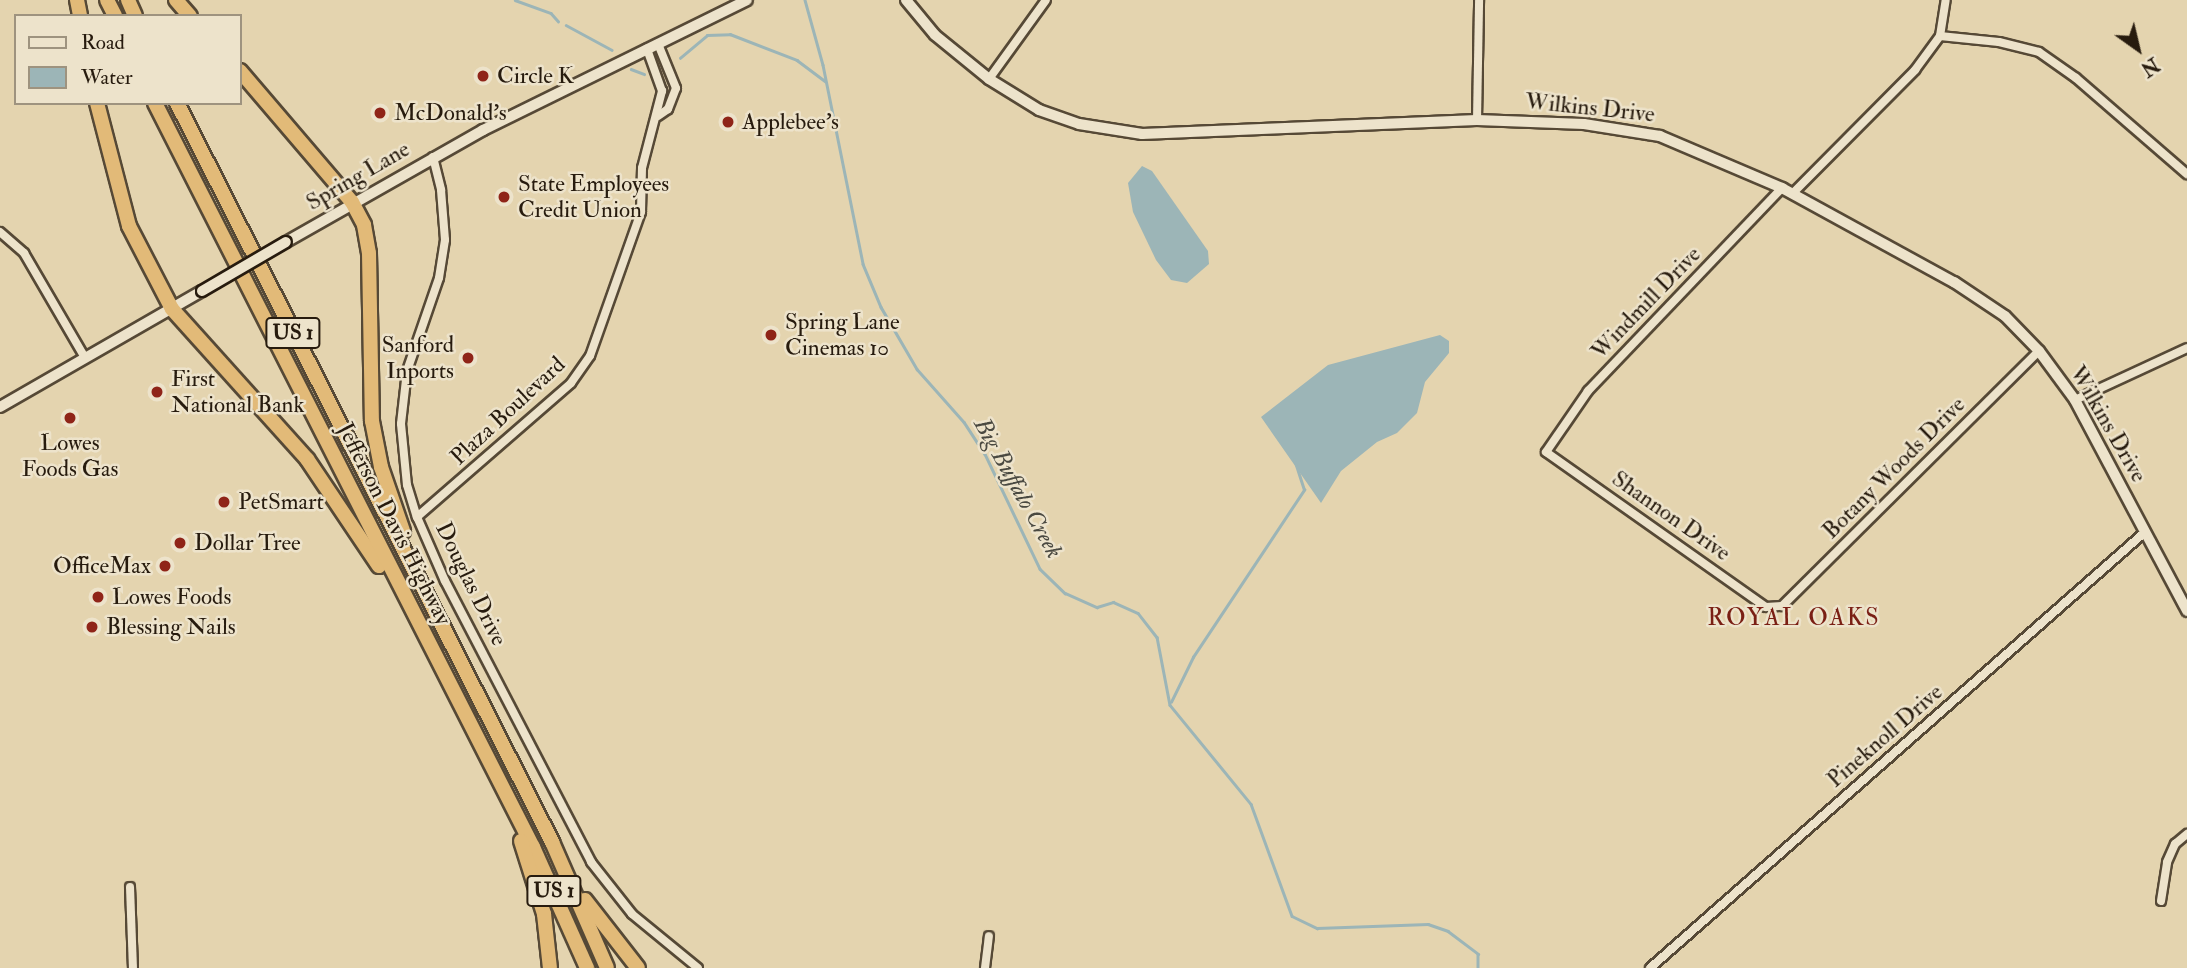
<!DOCTYPE html>
<style>
body{margin:0}
#map{position:relative;width:2187px;height:968px;overflow:hidden;background:#e4d4af;font-family:"IM FELL Double Pica",serif}
div>[style]{position:absolute}
[style*='--x']{left:calc(var(--x)*1px);top:calc(var(--y)*1px);width:calc(var(--w)*1px);rotate:calc(var(--a)*1deg)}
.water>*{inset:0;background:#9cb5b7}
.stream>*{height:2.5px;margin:-1.25px;padding:0 1.25px;transform-origin:1.25px;border-radius:1.25px;background:#9cb5b7}
.roads{filter:drop-shadow(2px 0 #564936) drop-shadow(-2px 0 #564936) drop-shadow(0 2px #564936) drop-shadow(0 -2px #564936)}
.street>*{height:8px;margin:-4px;padding:0 4px;transform-origin:4px;border-radius:4px;background:#ede3cb}
.secondary>*{height:10px;margin:-5px;padding:0 5px;transform-origin:5px;border-radius:5px;background:#ede3cb}
.highway>*{height:14px;margin:-7px;padding:0 7px;transform-origin:7px;border-radius:7px;background:#e2ba78}
.bridges{filter:drop-shadow(2px 0 #271b0e) drop-shadow(-2px 0 #271b0e) drop-shadow(0 2px #271b0e) drop-shadow(0 -2px #271b0e)}
.secondary-bridge>*{height:10px;margin:-5px;padding:0 5px;transform-origin:5px;border-radius:5px;background:#ede3cb}
.dots>*{width:19px;height:19px;translate:-50% -50%;box-sizing:border-box;border:4px solid #ede3cb;border-radius:50%}
span{translate:-50% -50%;white-space:nowrap;text-align:center;line-height:1.15;-webkit-text-stroke:5px #ede3cb;paint-order:stroke}
.shield-label span{padding:2px 5px;background:#ede3cb;border:2px solid;border-radius:5px;-webkit-text-stroke-width:0}
.shield-label{font-size:21px;color:#271b0e;font-weight:700}
.poi-label{font-size:23px;color:#271b0e}
.left{translate:0 -50%;text-align:left}
.right{translate:-100% -50%;text-align:right}
.street-label{font-size:23px;color:#271b0e}
.water-label{font-size:24px;color:#4a4941;font-style:italic}
.neighbourhood-label{font-size:24px;color:#7a1f14;letter-spacing:2px}
.legend{position:absolute;left:14px;top:14px;width:228px;height:91px;box-sizing:border-box;background:#ede3cb;border:2px solid #9e937f;margin:0;padding:9px 12px;list-style:none;font-size:21px;color:#271b0e}
.legend li{display:flex;align-items:center;gap:14px;height:35px}
.legend b{width:35px;border:2px solid #9e937f}
.north{position:absolute;left:2103px;top:14px;width:70px;height:70px;-webkit-text-stroke:5px #ede3cb;paint-order:stroke;rotate:146deg;font-size:19px;font-weight:700;line-height:28px;text-align:center;color:#271b0e}
.north::after{content:'';display:block;margin:auto;width:24px;height:32px;background:#271b0e;clip-path:polygon(50% 0,100% 100%,50% 72%,0 100%)}
</style>
<div id="map">
<div class="water">
<i style="clip-path:polygon(1142px 166px,1152px 171px,1208px 251px,1209px 264px,1187px 283px,1171px 280px,1156px 260px,1133px 212px,1128px 183px)"></i>
<i style="clip-path:polygon(1440px 335px,1449px 341px,1449px 353px,1425px 382px,1417px 413px,1397px 433px,1377px 442px,1341px 471px,1321px 503px,1261px 417px,1328px 365px)"></i>
</div>
<div class="stream">
<i style="--x:515;--y:0;--w:38;--a:20"></i>
<i style="--x:551;--y:13;--w:11;--a:49"></i>
<i style="--x:805;--y:0;--w:67;--a:74.5"></i>
<i style="--x:823;--y:65;--w:203;--a:78.6"></i>
<i style="--x:863;--y:264;--w:47;--a:67.3"></i>
<i style="--x:881;--y:307;--w:72;--a:59.9"></i>
<i style="--x:917;--y:369;--w:71;--a:48.4"></i>
<i style="--x:964;--y:422;--w:38;--a:57"></i>
<i style="--x:985;--y:454;--w:127;--a:64.4"></i>
<i style="--x:1040;--y:569;--w:35;--a:44"></i>
<i style="--x:1065;--y:593;--w:35;--a:24"></i>
<i style="--x:1097;--y:607;--w:17;--a:-17"></i>
<i style="--x:1113;--y:602;--w:27;--a:24"></i>
<i style="--x:1138;--y:613;--w:31;--a:52"></i>
<i style="--x:1157;--y:637;--w:69;--a:79.2"></i>
<i style="--x:1170;--y:705;--w:128;--a:50.7"></i>
<i style="--x:1251;--y:804;--w:119;--a:69.9"></i>
<i style="--x:1292;--y:916;--w:28;--a:26"></i>
<i style="--x:1317;--y:928;--w:111;--a:-2.1"></i>
<i style="--x:1428;--y:924;--w:21;--a:19"></i>
<i style="--x:1448;--y:931;--w:38;--a:37"></i>
<i style="--x:1478;--y:954;--w:14;--a:90"></i>
<i style="--x:566;--y:25;--w:52;--a:28.5"></i>
<i style="--x:680;--y:58;--w:35;--a:-40"></i>
<i style="--x:707;--y:35;--w:23;--a:-2"></i>
<i style="--x:730;--y:34;--w:72;--a:21.2"></i>
<i style="--x:797;--y:60;--w:35;--a:37"></i>
<i style="--x:631;--y:69;--w:14;--a:21"></i>
<i style="--x:1171;--y:702;--w:50;--a:-63.9"></i>
<i style="--x:1193;--y:657;--w:201;--a:-56.4"></i>
<i style="--x:1304;--y:490;--w:32;--a:-108"></i>
</div>
<div class="roads">
<div class="street">
<i style="--x:1940;--y:36;--w:59;--a:5.8"></i>
<i style="--x:1999;--y:42;--w:41;--a:14"></i>
<i style="--x:2039;--y:52;--w:45;--a:35.1"></i>
<i style="--x:2076;--y:78;--w:147;--a:40.9"></i>
<i style="--x:989;--y:79;--w:97;--a:-54.2"></i>
<i style="--x:658;--y:116;--w:12;--a:-35"></i>
<i style="--x:668;--y:109;--w:22;--a:-69"></i>
<i style="--x:676;--y:88;--w:48;--a:-112.2"></i>
<i style="--x:1477;--y:120;--w:120;--a:-89"></i>
<i style="--x:433;--y:157;--w:34;--a:76"></i>
<i style="--x:441;--y:190;--w:50;--a:85.4"></i>
<i style="--x:445;--y:240;--w:38;--a:99"></i>
<i style="--x:439;--y:278;--w:98;--a:109"></i>
<i style="--x:407;--y:371;--w:53;--a:96.5"></i>
<i style="--x:401;--y:424;--w:61;--a:84.4"></i>
<i style="--x:407;--y:485;--w:34;--a:73"></i>
<i style="--x:417;--y:517;--w:70;--a:66.4"></i>
<i style="--x:445;--y:581;--w:317;--a:62.5"></i>
<i style="--x:591;--y:862;--w:66;--a:51.7"></i>
<i style="--x:632;--y:914;--w:85;--a:39.3"></i>
<i style="--x:1782;--y:188;--w:281;--a:133.7"></i>
<i style="--x:1588;--y:391;--w:74;--a:124.5"></i>
<i style="--x:1546;--y:452;--w:269;--a:35.2"></i>
<i style="--x:1766;--y:607;--w:16;--a:-4"></i>
<i style="--x:1782;--y:606;--w:362;--a:-44.8"></i>
<i style="--x:1792;--y:194;--w:175;--a:-45.2"></i>
<i style="--x:1915;--y:70;--w:42;--a:-53.7"></i>
<i style="--x:1940;--y:36;--w:36;--a:-81"></i>
<i style="--x:0;--y:232;--w:32;--a:41"></i>
<i style="--x:24;--y:253;--w:121;--a:59.8"></i>
<i style="--x:2075;--y:400;--w:123;--a:-24.9"></i>
<i style="--x:417;--y:517;--w:204;--a:-41"></i>
<i style="--x:571;--y:383;--w:33;--a:-55"></i>
<i style="--x:590;--y:356;--w:153;--a:-70.5"></i>
<i style="--x:641;--y:212;--w:44;--a:-88.7"></i>
<i style="--x:642;--y:168;--w:80;--a:-75.4"></i>
<i style="--x:662;--y:91;--w:45;--a:-109.7"></i>
<i style="--x:130;--y:887;--w:81;--a:87.9"></i>
<i style="--x:2161;--y:901;--w:39;--a:-81"></i>
<i style="--x:2167;--y:862;--w:20;--a:-66"></i>
<i style="--x:2175;--y:844;--w:16;--a:-40"></i>
<i style="--x:985;--y:968;--w:32;--a:-83"></i>
<i style="--x:1650;--y:968;--w:660;--a:-41.37"></i>
</div>
<div class="secondary">
<i style="--x:906;--y:0;--w:45;--a:50.4"></i>
<i style="--x:935;--y:35;--w:70;--a:39.2"></i>
<i style="--x:989;--y:79;--w:59;--a:31.8"></i>
<i style="--x:1039;--y:110;--w:42;--a:19.3"></i>
<i style="--x:1079;--y:124;--w:64;--a:9"></i>
<i style="--x:1142;--y:134;--w:335;--a:-2.4"></i>
<i style="--x:1477;--y:120;--w:107;--a:2.1"></i>
<i style="--x:1584;--y:124;--w:77;--a:9"></i>
<i style="--x:1660;--y:136;--w:133;--a:23.1"></i>
<i style="--x:1782;--y:188;--w:196;--a:28.7"></i>
<i style="--x:1954;--y:282;--w:61;--a:33.7"></i>
<i style="--x:2005;--y:316;--w:49;--a:45.8"></i>
<i style="--x:2039;--y:351;--w:61;--a:53.7"></i>
<i style="--x:2075;--y:400;--w:239;--a:62"></i>
<i style="--x:286;--y:242;--w:227;--a:-29.6"></i>
<i style="--x:483;--y:130;--w:294;--a:-26.2"></i>
<i style="--x:0;--y:407;--w:233;--a:-29.9"></i>
</div>
<div class="highway">
<i style="--x:77;--y:0;--w:16;--a:79"></i>
<i style="--x:107;--y:0;--w:18;--a:63"></i>
<i style="--x:128;--y:0;--w:17;--a:66"></i>
<i style="--x:176;--y:0;--w:21;--a:49"></i>
<i style="--x:240;--y:71;--w:172;--a:49.5"></i>
<i style="--x:352;--y:202;--w:26;--a:62"></i>
<i style="--x:364;--y:225;--w:28;--a:80"></i>
<i style="--x:369;--y:253;--w:168;--a:89"></i>
<i style="--x:372;--y:421;--w:47;--a:78.9"></i>
<i style="--x:381;--y:467;--w:68;--a:71"></i>
<i style="--x:97;--y:103;--w:127;--a:75.4"></i>
<i style="--x:129;--y:226;--w:93;--a:62.6"></i>
<i style="--x:172;--y:309;--w:202;--a:48"></i>
<i style="--x:307;--y:459;--w:129;--a:56.1"></i>
<i style="--x:155;--y:103;--w:835;--a:63.07"></i>
<i style="--x:533;--y:847;--w:133;--a:65.9"></i>
<i style="--x:177;--y:103;--w:829;--a:63.09"></i>
<i style="--x:552;--y:842;--w:137;--a:66.4"></i>
<i style="--x:521;--y:841;--w:77;--a:72.5"></i>
<i style="--x:544;--y:914;--w:54;--a:83.7"></i>
<i style="--x:585;--y:900;--w:86;--a:52.1"></i>
</div>
</div>
<div class="bridges">
<div class="secondary-bridge">
<i style="--x:202;--y:291;--w:97;--a:-30.3"></i>
</div>
</div>
<div class="dots">
<i style="left:483px;top:76px;background:#8f2418"></i>
<i style="left:380px;top:113px;background:#8f2418"></i>
<i style="left:728px;top:122px;background:#8f2418"></i>
<i style="left:504px;top:197px;background:#8f2418"></i>
<i style="left:771px;top:335px;background:#8f2418"></i>
<i style="left:468px;top:358px;background:#8f2418"></i>
<i style="left:157px;top:392px;background:#8f2418"></i>
<i style="left:70px;top:418px;background:#8f2418"></i>
<i style="left:224px;top:502px;background:#8f2418"></i>
<i style="left:180px;top:543px;background:#8f2418"></i>
<i style="left:165px;top:566px;background:#8f2418"></i>
<i style="left:98px;top:597px;background:#8f2418"></i>
<i style="left:92px;top:627px;background:#8f2418"></i>
</div>
<div class="shield-label">
<span style="left:293px;top:333px">US 1</span>
<span style="left:554px;top:891px">US 1</span>
</div>
<div class="poi-label">
<span class="left" style="left:497px;top:76px">Circle K</span>
<span class="left" style="left:394px;top:113px">McDonald's</span>
<span class="left" style="left:742px;top:122px">Applebee's</span>
<span class="left" style="left:518px;top:197px">State Employees<br>Credit Union</span>
<span class="left" style="left:785px;top:335px">Spring Lane<br>Cinemas 10</span>
<span class="right" style="left:454px;top:358px">Sanford<br>Inports</span>
<span class="left" style="left:171px;top:392px">First<br>National Bank</span>
<span style="left:70px;top:456px">Lowes<br>Foods Gas</span>
<span class="left" style="left:238px;top:502px">PetSmart</span>
<span class="left" style="left:194px;top:543px">Dollar Tree</span>
<span class="right" style="left:151px;top:566px">OfficeMax</span>
<span class="left" style="left:112px;top:597px">Lowes Foods</span>
<span class="left" style="left:106px;top:627px">Blessing Nails</span>
</div>
<div class="street-label">
<span style="left:1590px;top:108px;rotate:6deg">Wilkins Drive</span>
<span style="left:358px;top:176px;rotate:-30deg">Spring Lane</span>
<span style="left:1646px;top:303px;rotate:-46deg">Windmill Drive</span>
<span style="left:508px;top:411px;rotate:-43deg">Plaza Boulevard</span>
<span style="left:2108px;top:424px;rotate:60deg">Wilkins Drive</span>
<span style="left:1894px;top:468px;rotate:-45deg">Botany Woods Drive</span>
<span style="left:1671px;top:516px;rotate:35deg">Shannon Drive</span>
<span style="left:394px;top:524px;rotate:63deg">Jefferson Davis Highway</span>
<span style="left:471px;top:584px;rotate:64deg">Douglas Drive</span>
<span style="left:1885px;top:736px;rotate:-41deg">Pineknoll Drive</span>
</div>
<div class="water-label">
<span style="left:1018px;top:488px;rotate:61deg">Big Buffalo Creek</span>
</div>
<div class="neighbourhood-label">
<span style="left:1794px;top:618px">ROYAL OAKS</span>
</div>
<ul class="legend">
<li><b style="height:9px;background:#ede3cb"></b>Road</li>
<li><b style="height:19px;background:#9cb5b7"></b>Water</li>
</ul>
<div class="north">N</div>
</div>
